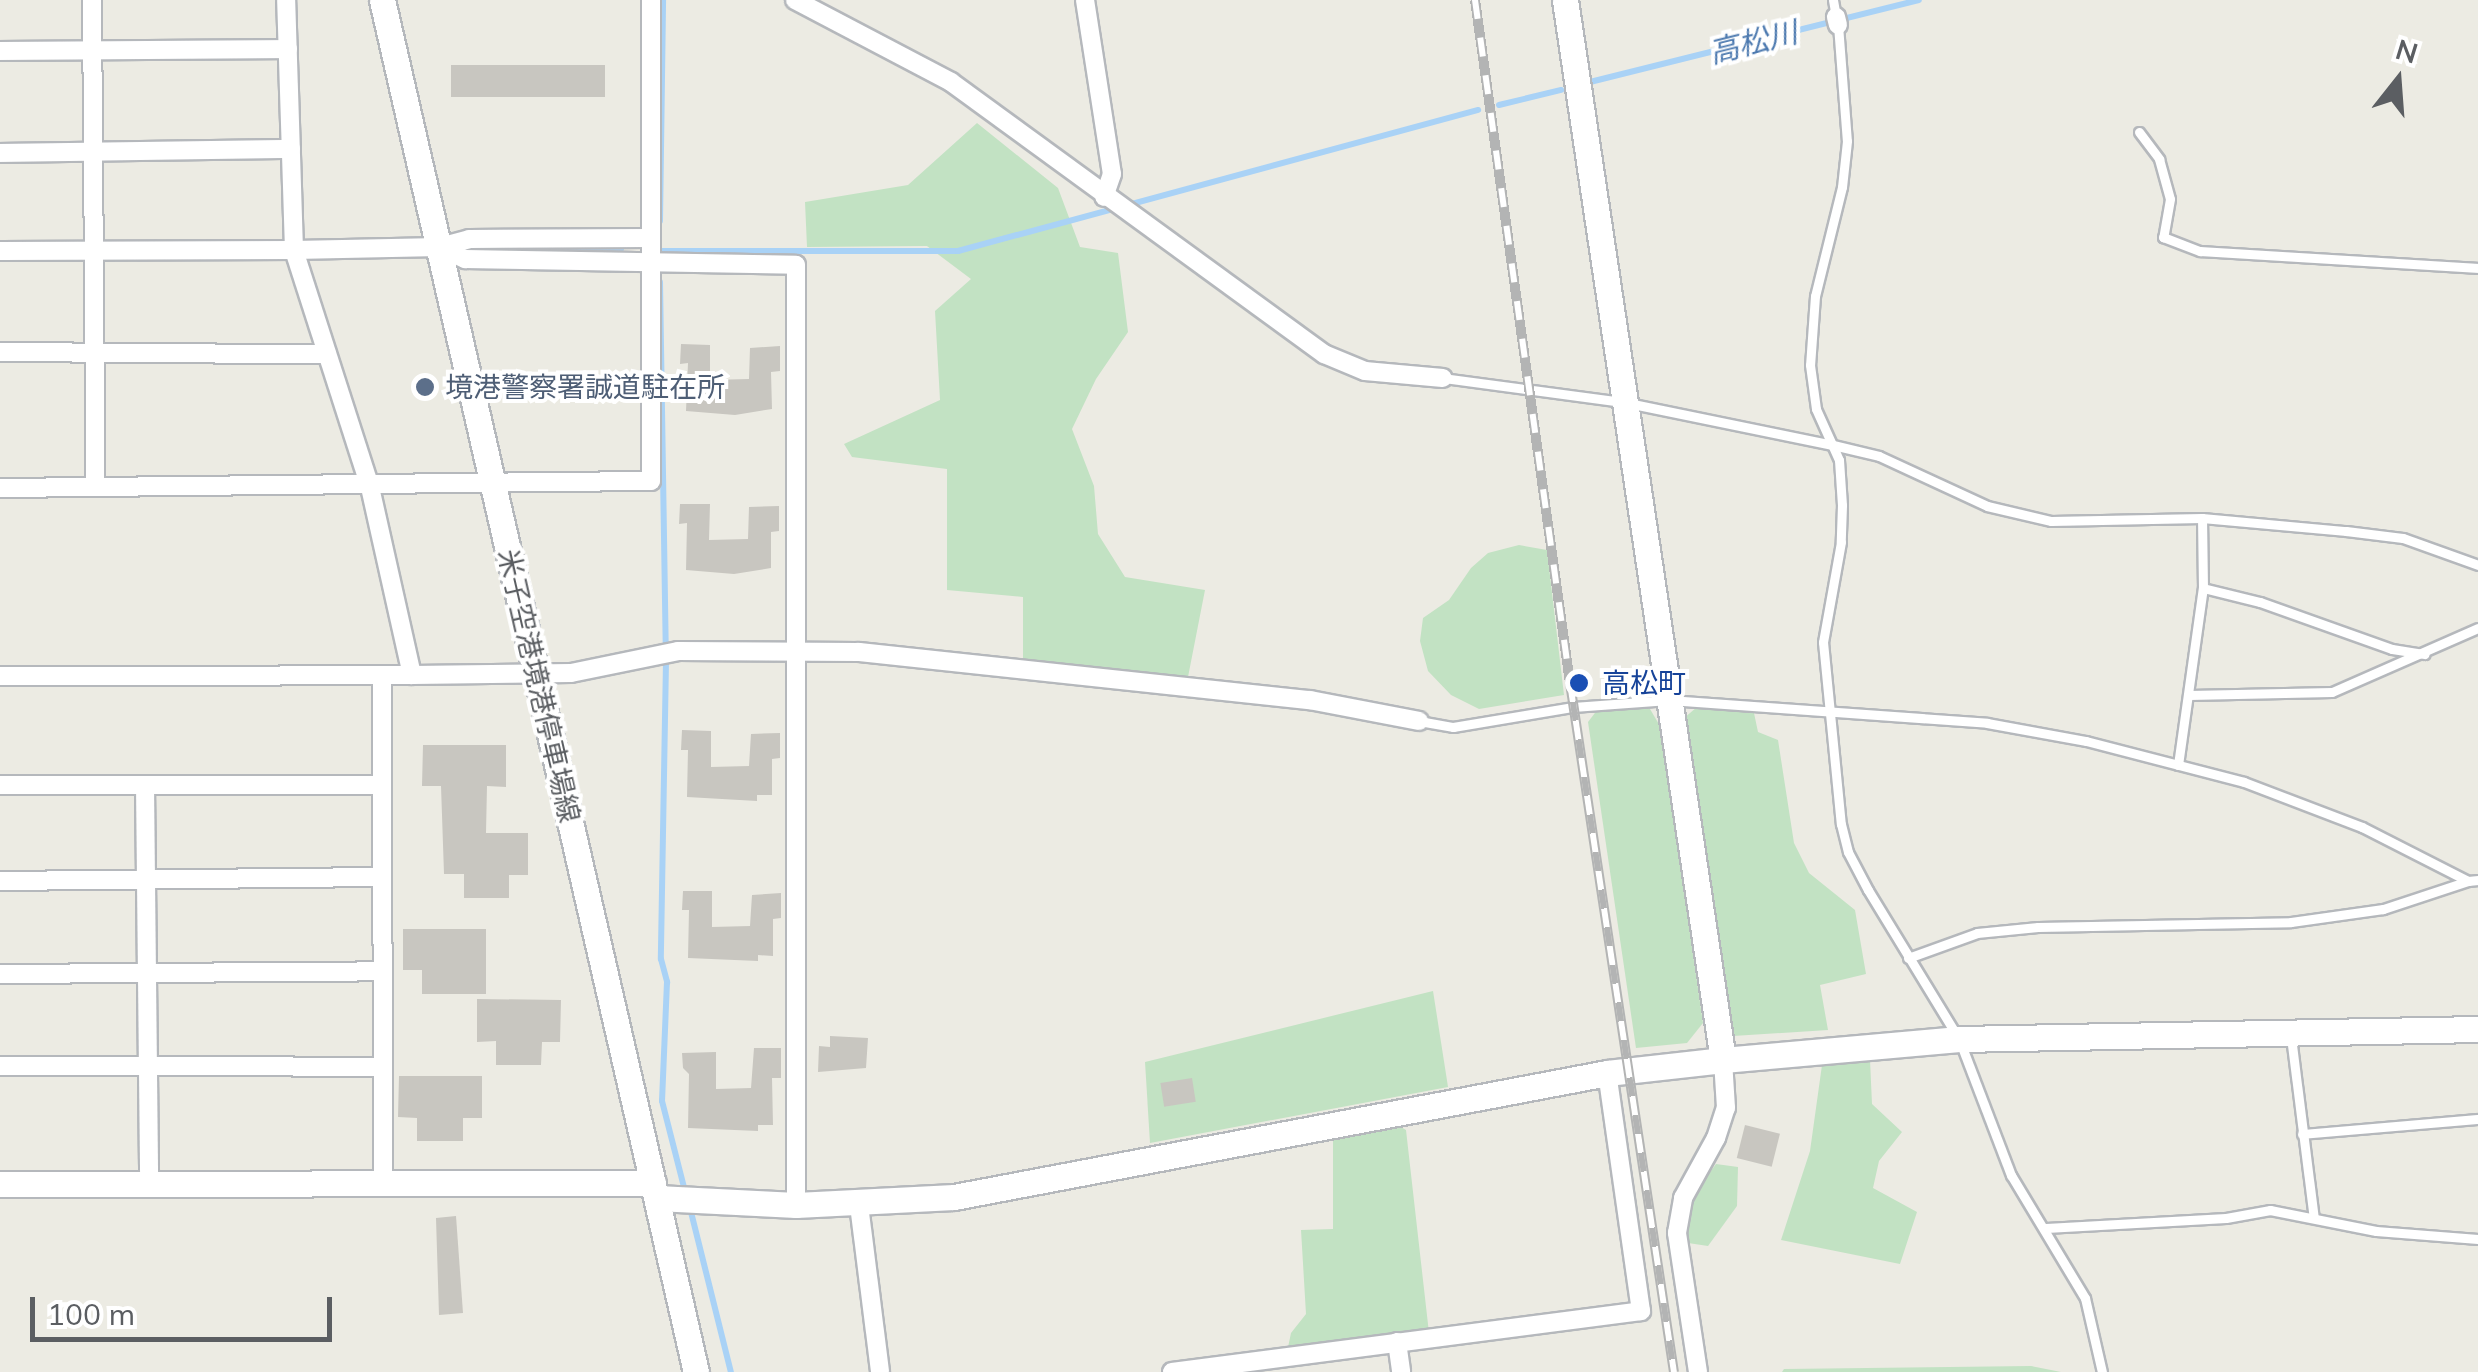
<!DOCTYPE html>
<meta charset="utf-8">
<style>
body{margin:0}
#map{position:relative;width:2478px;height:1372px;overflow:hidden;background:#ecebe3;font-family:Mulish,"Noto Sans JP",sans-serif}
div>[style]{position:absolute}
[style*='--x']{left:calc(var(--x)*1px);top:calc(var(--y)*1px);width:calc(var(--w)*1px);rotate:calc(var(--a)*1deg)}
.green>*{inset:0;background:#c2e2c3}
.stream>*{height:6px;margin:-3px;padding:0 3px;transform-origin:3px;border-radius:3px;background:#a9d2f6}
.building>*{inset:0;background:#c8c6c0;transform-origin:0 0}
.roads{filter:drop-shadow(2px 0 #b5b8bc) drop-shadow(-2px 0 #b5b8bc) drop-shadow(0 2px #b5b8bc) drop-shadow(0 -2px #b5b8bc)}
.lane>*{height:9px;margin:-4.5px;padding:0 4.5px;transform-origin:4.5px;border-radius:4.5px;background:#fff}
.street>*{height:18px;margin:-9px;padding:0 9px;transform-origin:9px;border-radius:9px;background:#fff}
.secondary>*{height:25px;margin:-12.5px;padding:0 12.5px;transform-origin:12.5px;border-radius:12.5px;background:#fff}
.rail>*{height:10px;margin-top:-5px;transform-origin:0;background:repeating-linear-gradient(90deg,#fff 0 19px,#b3b4b4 0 38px);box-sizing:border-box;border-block:2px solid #b3b4b4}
.dots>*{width:28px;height:28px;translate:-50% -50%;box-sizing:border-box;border:5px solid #fff;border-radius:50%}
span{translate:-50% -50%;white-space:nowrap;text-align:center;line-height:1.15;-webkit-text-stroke:8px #fff;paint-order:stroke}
.service-label{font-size:28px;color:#4e5e75}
.left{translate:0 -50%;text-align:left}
.transit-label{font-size:28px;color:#164399}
.street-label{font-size:28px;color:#5b5e62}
.water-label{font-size:30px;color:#4c79af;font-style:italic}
.north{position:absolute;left:2348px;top:30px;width:100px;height:100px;-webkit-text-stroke:8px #fff;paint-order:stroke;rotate:17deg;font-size:28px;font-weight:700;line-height:40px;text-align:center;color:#5b5e62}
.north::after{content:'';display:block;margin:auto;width:35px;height:45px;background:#5b5e62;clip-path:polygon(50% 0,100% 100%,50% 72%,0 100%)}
.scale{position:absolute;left:30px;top:1297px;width:302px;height:45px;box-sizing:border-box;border:5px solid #5b5e62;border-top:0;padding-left:12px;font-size:30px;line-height:35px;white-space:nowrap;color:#5b5e62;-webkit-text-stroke:8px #fff;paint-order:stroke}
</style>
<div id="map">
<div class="green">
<i style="clip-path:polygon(977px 123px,1058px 188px,1080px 247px,1118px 253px,1128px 332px,1096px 379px,1072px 429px,1094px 486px,1098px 534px,1125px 577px,1205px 590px,1188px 677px,1023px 662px,1023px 597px,947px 590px,947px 469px,852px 457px,844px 444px,940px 400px,935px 311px,971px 279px,927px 246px,807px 247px,805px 202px,908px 185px)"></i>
<i style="clip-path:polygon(1519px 545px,1547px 550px,1564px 695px,1479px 709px,1451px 695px,1428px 671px,1420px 641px,1423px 618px,1449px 600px,1471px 568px,1488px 553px)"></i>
<i style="clip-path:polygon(1697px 707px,1754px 713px,1758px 732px,1778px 740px,1794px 843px,1809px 873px,1855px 910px,1866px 974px,1820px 985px,1828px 1030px,1733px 1036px,1683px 719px)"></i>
<i style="clip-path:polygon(1598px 709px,1650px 709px,1660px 726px,1703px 1023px,1687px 1043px,1636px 1048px,1588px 722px)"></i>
<i style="clip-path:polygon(1433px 991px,1448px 1087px,1150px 1143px,1145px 1062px)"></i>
<i style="clip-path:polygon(1870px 1060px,1872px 1104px,1902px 1132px,1879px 1161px,1873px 1188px,1917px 1212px,1900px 1264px,1781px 1240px,1810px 1151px,1822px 1065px)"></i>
<i style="clip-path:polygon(1394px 1123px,1406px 1130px,1429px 1333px,1287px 1352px,1291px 1333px,1306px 1314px,1301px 1230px,1333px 1229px,1333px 1135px)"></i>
<i style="clip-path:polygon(1716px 1164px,1738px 1167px,1737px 1206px,1708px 1246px,1688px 1243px,1688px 1202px)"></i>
<i style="clip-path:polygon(2031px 1366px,2061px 1372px,1782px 1372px,1784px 1369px)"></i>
</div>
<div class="stream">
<i style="--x:1586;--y:83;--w:343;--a:-14"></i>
<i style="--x:1499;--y:105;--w:64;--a:-13.6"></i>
<i style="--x:660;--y:221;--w:221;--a:-89.2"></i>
<i style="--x:478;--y:249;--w:143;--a:0"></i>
<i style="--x:660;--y:251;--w:298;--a:0"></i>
<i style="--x:958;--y:251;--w:539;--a:-15.17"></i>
<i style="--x:660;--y:282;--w:379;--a:89.1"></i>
<i style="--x:666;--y:661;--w:298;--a:91"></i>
<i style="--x:661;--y:959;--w:24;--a:75"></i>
<i style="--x:667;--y:982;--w:119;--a:92.4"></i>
<i style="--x:662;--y:1101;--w:93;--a:75.7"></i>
<i style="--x:690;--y:1208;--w:169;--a:76"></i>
</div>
<div class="building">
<i style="left:451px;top:65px;width:154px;height:32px"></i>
<i style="clip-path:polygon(681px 344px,710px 345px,710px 380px,749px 379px,750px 348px,780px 346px,780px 371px,771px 372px,772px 409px,735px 415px,686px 411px,688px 363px,680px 364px)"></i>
<i style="clip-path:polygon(680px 504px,710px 504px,709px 540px,748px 539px,749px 507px,779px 506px,779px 531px,771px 532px,771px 568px,734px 574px,686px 570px,687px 523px,679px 524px)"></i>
<i style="clip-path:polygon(682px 730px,711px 731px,711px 767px,749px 766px,751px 734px,780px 733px,780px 758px,772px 759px,772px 795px,757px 795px,757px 801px,687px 797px,688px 750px,681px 750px)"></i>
<i style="clip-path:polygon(423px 745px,506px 745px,506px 787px,487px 786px,486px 833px,528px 833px,528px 875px,509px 875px,509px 898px,464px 898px,464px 874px,444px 874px,441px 786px,422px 786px)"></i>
<i style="clip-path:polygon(683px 891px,712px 891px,712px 927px,750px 926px,752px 895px,781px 893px,781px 918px,773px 919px,773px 956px,758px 955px,758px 961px,688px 958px,689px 910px,682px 910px)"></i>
<i style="clip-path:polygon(403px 929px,486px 929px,486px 994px,422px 994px,422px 970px,403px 970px)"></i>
<i style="clip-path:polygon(477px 999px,561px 1000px,560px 1042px,542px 1042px,541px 1065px,496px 1065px,496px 1041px,477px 1042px)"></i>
<i style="clip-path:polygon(830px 1036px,868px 1038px,866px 1068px,818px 1072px,819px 1046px,830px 1047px)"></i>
<i style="clip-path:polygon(754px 1048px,781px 1048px,781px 1078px,772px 1078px,773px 1125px,758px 1125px,758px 1131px,688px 1128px,689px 1074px,683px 1068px,682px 1053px,716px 1052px,716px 1089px,751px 1088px)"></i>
<i style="clip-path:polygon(399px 1076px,482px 1076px,482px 1118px,463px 1118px,463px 1141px,417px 1141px,417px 1118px,398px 1117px)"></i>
<i style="left:1192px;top:1078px;width:24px;height:32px;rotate:81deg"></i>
<i style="left:1745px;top:1125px;width:36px;height:34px;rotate:14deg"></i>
<i style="clip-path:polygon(456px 1216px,463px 1313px,439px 1315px,436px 1218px)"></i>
</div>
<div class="roads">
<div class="lane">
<i style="--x:1833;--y:0;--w:17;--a:80"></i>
<i style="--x:1838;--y:25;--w:116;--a:85.6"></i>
<i style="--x:1847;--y:141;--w:46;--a:96.2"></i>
<i style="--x:1842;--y:187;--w:112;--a:103.9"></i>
<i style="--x:1815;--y:296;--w:69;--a:94.1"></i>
<i style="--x:1810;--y:365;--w:44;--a:82.2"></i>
<i style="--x:1816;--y:409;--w:56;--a:65.7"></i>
<i style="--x:1839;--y:460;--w:45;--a:86.2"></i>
<i style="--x:1842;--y:505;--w:37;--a:92"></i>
<i style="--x:1841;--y:542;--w:102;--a:100.2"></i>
<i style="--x:1823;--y:642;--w:183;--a:84.4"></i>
<i style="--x:1841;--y:824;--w:29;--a:76"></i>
<i style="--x:1848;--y:852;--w:43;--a:62.2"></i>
<i style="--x:1868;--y:890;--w:175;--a:58.6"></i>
<i style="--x:1959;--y:1039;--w:146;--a:69.1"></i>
<i style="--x:2011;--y:1175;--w:144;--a:59"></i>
<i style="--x:2085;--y:1298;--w:76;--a:77.1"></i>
<i style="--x:2139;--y:132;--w:34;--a:53"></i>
<i style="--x:2159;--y:159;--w:41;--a:74.6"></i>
<i style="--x:2170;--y:199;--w:39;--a:100"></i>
<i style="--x:2163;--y:237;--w:40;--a:21"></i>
<i style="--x:2200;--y:251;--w:279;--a:3.5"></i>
<i style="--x:1443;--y:378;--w:182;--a:7.6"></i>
<i style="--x:1623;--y:402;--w:214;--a:11.6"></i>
<i style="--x:1833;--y:445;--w:47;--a:13.4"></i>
<i style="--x:1879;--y:456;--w:119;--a:24.8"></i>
<i style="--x:1987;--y:506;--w:66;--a:13.2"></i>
<i style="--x:2051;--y:521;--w:151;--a:-1.1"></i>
<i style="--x:2202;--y:518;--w:145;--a:5.2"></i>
<i style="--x:2346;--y:531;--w:57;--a:7"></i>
<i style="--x:2403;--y:538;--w:80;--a:19.8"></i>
<i style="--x:2203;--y:588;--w:59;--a:13.8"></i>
<i style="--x:2260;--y:602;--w:140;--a:19.6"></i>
<i style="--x:2392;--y:649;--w:33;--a:9"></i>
<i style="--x:2189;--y:695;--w:143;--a:-1.2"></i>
<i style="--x:2332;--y:692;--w:159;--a:-23.7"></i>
<i style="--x:1419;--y:721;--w:35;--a:10"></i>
<i style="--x:1453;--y:727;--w:122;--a:-9.5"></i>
<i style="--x:1573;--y:707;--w:96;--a:-4.2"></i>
<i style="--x:1669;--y:700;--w:319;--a:4.1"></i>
<i style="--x:1987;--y:723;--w:101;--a:10.3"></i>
<i style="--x:2086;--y:741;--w:163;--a:14.5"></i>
<i style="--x:2244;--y:782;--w:126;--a:20.9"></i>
<i style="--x:2362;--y:827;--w:119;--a:27"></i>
<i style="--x:2468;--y:881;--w:10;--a:-6"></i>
<i style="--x:2178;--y:765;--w:179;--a:-82"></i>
<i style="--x:2203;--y:588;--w:70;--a:-90.8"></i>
<i style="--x:1908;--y:958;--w:73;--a:-19.9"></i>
<i style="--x:1977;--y:933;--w:61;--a:-5.6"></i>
<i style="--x:2038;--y:927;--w:253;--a:-1.1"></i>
<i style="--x:2291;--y:922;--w:93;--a:-8"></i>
<i style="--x:2383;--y:909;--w:89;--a:-18.2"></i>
<i style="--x:2291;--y:1037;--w:182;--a:82.8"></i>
<i style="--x:2302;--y:1134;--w:177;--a:-4.9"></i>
<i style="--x:2046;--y:1228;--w:180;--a:-3.2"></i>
<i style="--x:2226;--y:1218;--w:45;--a:-10.3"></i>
<i style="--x:2270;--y:1210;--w:108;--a:11.2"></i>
<i style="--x:2376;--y:1231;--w:102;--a:4.5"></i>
</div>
<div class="street">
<i style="--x:92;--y:0;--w:486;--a:89.6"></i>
<i style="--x:795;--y:0;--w:176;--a:27.7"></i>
<i style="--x:951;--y:82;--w:462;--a:36.1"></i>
<i style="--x:1324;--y:354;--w:44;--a:22.5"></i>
<i style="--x:1365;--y:371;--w:78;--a:5.1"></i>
<i style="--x:1085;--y:0;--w:176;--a:81.2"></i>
<i style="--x:1112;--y:174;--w:24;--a:109"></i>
<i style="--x:1836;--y:17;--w:8;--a:76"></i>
<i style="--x:0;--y:51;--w:288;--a:-0.4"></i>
<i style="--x:0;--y:153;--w:291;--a:-0.8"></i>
<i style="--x:440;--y:247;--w:28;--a:26"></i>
<i style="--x:465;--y:259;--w:331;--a:1"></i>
<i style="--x:796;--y:265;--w:940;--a:90"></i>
<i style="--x:0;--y:251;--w:294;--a:-0.2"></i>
<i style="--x:294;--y:250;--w:146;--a:-1.2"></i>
<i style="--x:440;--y:247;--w:30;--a:-15"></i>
<i style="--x:469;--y:239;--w:180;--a:-0.3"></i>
<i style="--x:0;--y:352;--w:327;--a:0.4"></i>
<i style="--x:0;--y:488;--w:651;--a:-0.62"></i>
<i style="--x:651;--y:481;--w:481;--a:-90"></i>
<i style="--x:412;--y:675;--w:159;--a:-0.7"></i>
<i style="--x:571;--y:673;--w:109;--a:-11.6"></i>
<i style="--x:678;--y:651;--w:181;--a:0.3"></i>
<i style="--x:859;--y:652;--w:454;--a:6.1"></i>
<i style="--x:1310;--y:700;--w:111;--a:10.9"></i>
<i style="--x:0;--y:676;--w:412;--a:-0.1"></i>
<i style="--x:412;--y:675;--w:193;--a:-102.6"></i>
<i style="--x:370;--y:487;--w:249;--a:-107.8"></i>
<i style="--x:294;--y:250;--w:250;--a:-91.8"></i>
<i style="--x:382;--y:676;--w:506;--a:89.89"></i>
<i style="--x:0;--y:785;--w:380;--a:0"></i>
<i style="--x:145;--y:785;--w:399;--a:89.4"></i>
<i style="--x:0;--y:881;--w:381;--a:-0.6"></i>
<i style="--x:0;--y:974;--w:382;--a:-0.4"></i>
<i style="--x:0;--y:1066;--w:383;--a:0.1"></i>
<i style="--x:859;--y:1205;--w:168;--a:82.8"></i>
<i style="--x:1397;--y:1342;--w:30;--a:82"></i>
<i style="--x:1172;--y:1372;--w:473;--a:-7.4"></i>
<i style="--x:1641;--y:1311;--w:240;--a:-98.1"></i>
<i style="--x:1698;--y:1372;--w:141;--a:-98.6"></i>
<i style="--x:1677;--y:1233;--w:36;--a:-80"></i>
<i style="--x:1683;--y:1198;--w:68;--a:-61.2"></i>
<i style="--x:1716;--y:1138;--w:32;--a:-72"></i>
<i style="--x:1726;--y:1108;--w:48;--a:-93.6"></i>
</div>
<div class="secondary">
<i style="--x:382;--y:0;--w:1407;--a:77.11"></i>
<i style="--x:1565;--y:0;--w:1072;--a:81.52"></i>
<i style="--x:0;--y:1184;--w:653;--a:-0.09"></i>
<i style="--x:657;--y:1198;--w:139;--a:2.9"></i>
<i style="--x:796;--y:1205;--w:158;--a:-2.9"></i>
<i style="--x:954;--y:1197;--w:665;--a:-10.75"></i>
<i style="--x:1607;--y:1073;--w:117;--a:-6.4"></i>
<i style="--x:1723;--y:1060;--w:237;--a:-5.1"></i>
<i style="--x:1959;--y:1039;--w:519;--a:-1.1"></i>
</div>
</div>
<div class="rail">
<i style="--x:1475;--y:0;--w:690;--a:82.08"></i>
<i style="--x:1570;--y:683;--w:697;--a:81.42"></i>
</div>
<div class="dots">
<i style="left:425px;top:387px;background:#5c6f8a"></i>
<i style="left:1579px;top:683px;background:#1a4fb4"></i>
</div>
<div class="service-label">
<span class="left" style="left:445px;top:387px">境港警察署誠道駐在所</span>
</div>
<div class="transit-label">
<span class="left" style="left:1602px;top:683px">高松町</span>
</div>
<div class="street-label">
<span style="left:539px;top:686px;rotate:77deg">米子空港境港停車場線</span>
</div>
<div class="water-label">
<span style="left:1753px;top:42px;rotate:-14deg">高松川</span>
</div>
<div class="north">N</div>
<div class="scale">100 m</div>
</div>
